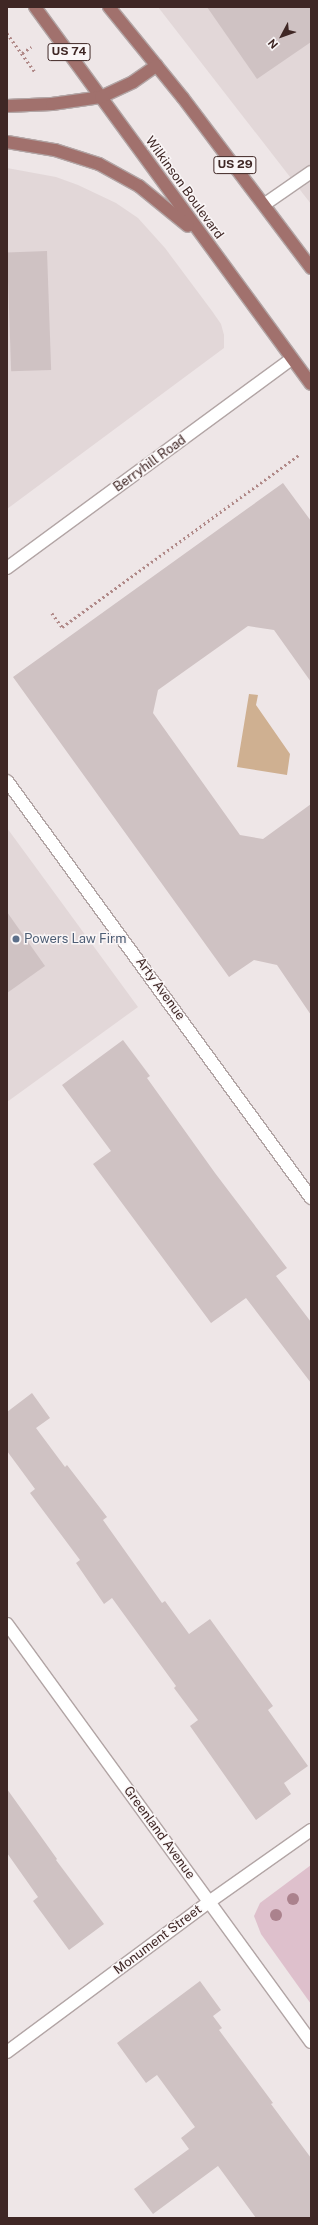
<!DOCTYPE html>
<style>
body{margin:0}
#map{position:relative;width:318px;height:2225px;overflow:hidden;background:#eee6e7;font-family:"Public Sans",sans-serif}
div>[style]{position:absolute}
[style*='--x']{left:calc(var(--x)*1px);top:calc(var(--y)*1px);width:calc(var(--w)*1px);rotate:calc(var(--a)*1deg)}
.built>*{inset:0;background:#e2d7d8}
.green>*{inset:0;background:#dec0cc}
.water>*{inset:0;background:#cfb091}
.building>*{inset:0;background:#cfc2c3;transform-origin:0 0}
.path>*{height:2.5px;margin-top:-1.25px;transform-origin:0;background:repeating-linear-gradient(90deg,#b08988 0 2px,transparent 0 5px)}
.roads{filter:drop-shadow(1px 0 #b2a5a5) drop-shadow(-1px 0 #b2a5a5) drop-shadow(0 1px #b2a5a5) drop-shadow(0 -1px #b2a5a5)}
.minor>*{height:12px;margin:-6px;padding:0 6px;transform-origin:6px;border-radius:6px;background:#fff}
.major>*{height:12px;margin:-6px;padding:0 6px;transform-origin:6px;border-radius:6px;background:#a1716d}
.trees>*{width:12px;height:12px;margin:-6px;border-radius:50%;background:#ab828d}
.dots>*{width:11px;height:11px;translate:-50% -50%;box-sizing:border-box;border:2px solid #faf6f7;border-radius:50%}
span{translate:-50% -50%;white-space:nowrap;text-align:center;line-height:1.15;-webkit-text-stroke:3px #faf6f7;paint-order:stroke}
.shield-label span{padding:1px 3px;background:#faf6f7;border:1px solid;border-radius:3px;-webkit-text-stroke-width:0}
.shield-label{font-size:12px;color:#3f2725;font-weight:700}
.street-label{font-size:13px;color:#3f2725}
.service-label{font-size:13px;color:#4e5e75}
.left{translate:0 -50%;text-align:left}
.frame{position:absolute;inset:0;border:8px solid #3f2725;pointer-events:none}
.north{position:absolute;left:262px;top:16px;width:40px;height:40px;-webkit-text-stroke:3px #faf6f7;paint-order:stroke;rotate:229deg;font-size:11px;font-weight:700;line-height:16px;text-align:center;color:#3f2725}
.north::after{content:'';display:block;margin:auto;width:14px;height:18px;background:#3f2725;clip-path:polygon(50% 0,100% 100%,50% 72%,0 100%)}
</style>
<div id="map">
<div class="built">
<i style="clip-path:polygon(158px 7px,311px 7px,311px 204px)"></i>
<i style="clip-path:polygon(7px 168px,56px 177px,78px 185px,116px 203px,138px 218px,165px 248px,212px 311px,221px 324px,224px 335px,224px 348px,7px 509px)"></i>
<i style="clip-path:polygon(7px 828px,138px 1007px,7px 1102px)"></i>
</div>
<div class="green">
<i style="clip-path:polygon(311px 1865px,311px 2004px,261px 1934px,254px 1916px,260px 1903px)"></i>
</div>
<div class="water">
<i style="clip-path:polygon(249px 694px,258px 695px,256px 705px,290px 754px,287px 775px,237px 767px)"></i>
</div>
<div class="building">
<i style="clip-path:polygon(207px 7px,311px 7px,311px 42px,257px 79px)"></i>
<i style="left:47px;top:251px;width:119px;height:40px;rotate:88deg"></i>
<i style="clip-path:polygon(283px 483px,311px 521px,311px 682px,274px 630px,248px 626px,158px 690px,153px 713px,240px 835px,263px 839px,311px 804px,311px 1015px,277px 965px,254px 960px,229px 977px,13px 677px)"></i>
<i style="clip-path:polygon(7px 912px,45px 966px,7px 993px)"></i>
<i style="clip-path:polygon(123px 1040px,150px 1076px,147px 1078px,215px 1173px,287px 1268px,276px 1276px,311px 1322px,311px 1383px,246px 1298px,211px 1323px,93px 1164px,111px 1151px,62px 1085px)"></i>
<i style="clip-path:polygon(32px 1393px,50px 1418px,36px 1428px,65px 1467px,67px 1465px,107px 1517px,103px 1520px,162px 1603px,165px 1601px,189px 1634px,210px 1619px,273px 1706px,268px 1710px,308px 1766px,284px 1783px,291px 1794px,256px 1820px,190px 1726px,198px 1720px,174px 1688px,176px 1686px,112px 1598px,104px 1604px,76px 1563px,80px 1560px,30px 1493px,35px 1489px,7px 1451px,7px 1412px)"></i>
<i style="clip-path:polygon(7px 1789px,57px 1859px,56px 1860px,104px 1924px,69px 1950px,33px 1901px,38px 1897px,7px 1853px)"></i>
<i style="clip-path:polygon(200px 1981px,221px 2010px,213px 2016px,222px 2028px,219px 2030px,273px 2103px,271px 2104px,311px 2158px,311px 2218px,256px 2218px,218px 2166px,153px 2214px,134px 2189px,189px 2149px,181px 2138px,195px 2127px,157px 2075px,146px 2083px,117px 2043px)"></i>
</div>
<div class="path">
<i style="--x:7;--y:33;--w:48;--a:54.3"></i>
<i style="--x:22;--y:53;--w:11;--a:-34"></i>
<i style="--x:52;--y:613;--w:17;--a:54"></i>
<i style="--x:62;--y:627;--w:294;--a:-36"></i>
</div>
<div class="roads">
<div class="minor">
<i style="--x:265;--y:204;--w:56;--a:-34.8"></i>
<i style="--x:7;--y:568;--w:353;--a:-36.3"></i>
<i style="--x:7;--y:781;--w:516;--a:53.91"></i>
<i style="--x:7;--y:1624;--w:517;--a:53.97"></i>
<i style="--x:7;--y:2052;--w:252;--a:-36.6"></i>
<i style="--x:209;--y:1902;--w:125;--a:-35.2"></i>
</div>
<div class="major">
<i style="--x:35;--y:7;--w:467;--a:53.8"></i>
<i style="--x:109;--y:7;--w:117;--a:50.9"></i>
<i style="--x:183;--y:98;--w:213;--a:53"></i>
<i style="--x:7;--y:106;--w:45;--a:-2.5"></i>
<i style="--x:52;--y:104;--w:49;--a:-8.1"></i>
<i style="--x:101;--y:97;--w:35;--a:-25"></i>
<i style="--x:133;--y:82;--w:29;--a:-35"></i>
<i style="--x:7;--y:142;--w:49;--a:9.5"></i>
<i style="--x:55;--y:150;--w:46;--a:17.7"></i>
<i style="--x:99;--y:164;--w:46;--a:28.8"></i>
<i style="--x:139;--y:186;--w:63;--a:39.2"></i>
</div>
</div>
<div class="trees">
<i style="left:293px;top:1899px"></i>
<i style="left:276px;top:1915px"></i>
</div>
<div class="dots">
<i style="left:16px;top:939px;background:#5c6f8a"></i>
</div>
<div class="shield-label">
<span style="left:69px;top:52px">US 74</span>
<span style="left:235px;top:165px">US 29</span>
</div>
<div class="street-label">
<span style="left:184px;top:188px;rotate:54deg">Wilkinson Boulevard</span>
<span style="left:150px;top:464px;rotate:-36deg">Berryhill Road</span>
<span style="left:160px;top:989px;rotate:54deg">Arty Avenue</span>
<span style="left:159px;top:1833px;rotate:54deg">Greenland Avenue</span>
<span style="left:158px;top:1940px;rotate:-37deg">Monument Street</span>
</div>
<div class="service-label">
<span class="left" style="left:24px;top:939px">Powers Law Firm</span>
</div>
<div class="frame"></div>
<div class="north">N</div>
</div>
